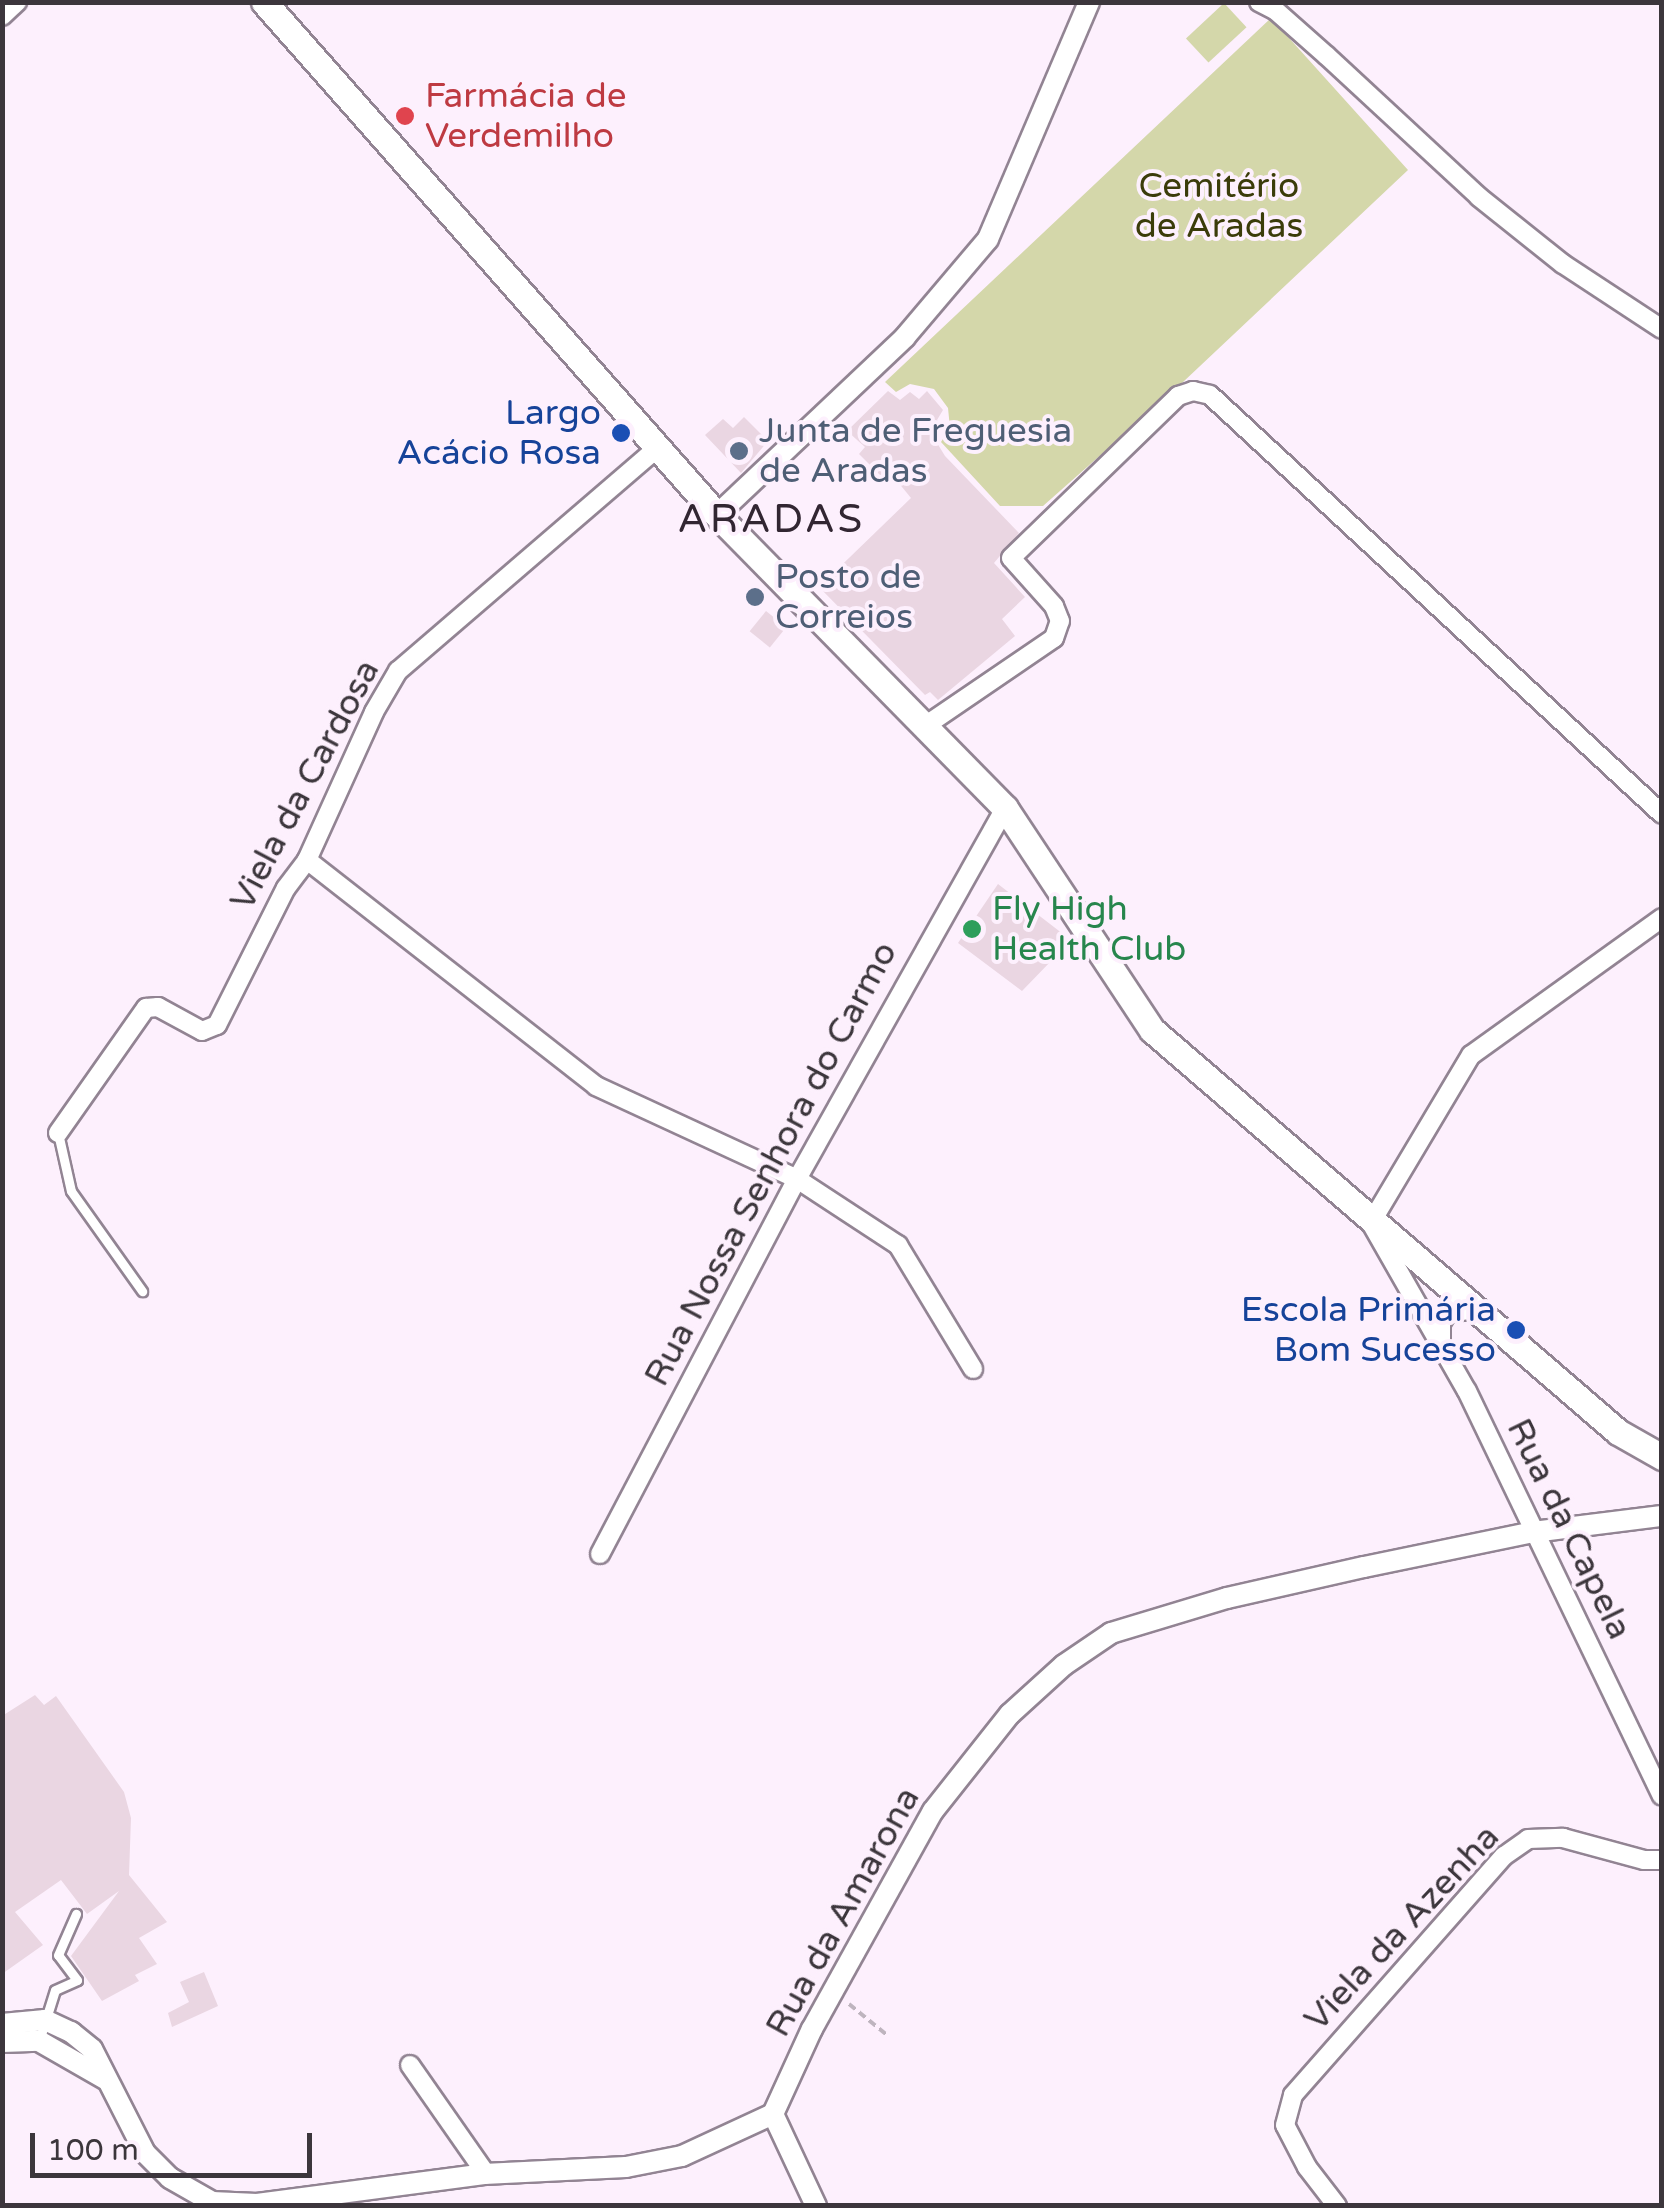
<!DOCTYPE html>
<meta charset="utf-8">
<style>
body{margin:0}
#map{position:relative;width:1664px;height:2208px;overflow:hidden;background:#fdf0fd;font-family:"Varela Round",sans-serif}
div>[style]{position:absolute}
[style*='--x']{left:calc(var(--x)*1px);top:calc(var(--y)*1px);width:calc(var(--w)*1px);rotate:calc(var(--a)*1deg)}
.green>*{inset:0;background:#d4d7aa;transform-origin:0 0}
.building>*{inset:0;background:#ead6e2;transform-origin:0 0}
.path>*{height:4px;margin-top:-2px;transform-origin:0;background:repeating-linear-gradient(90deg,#beb4be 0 8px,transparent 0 13px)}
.roads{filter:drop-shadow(2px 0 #928493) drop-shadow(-2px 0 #928493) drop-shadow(0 2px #928493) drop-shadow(0 -2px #928493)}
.service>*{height:9px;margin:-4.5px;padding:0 4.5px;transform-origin:4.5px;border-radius:4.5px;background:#fff}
.minor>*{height:18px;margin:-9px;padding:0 9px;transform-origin:9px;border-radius:9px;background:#fff}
.tertiary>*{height:20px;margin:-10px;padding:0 10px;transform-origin:10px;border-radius:10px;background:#fff}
.secondary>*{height:25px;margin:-12.5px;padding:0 12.5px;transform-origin:12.5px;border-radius:12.5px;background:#fff}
.dots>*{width:28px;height:28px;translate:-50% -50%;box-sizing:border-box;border:5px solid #fdf0fd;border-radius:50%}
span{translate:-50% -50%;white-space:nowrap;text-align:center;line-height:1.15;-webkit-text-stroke:8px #fdf0fd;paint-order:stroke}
.health-label{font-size:35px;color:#be3a42}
.left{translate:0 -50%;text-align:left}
.park-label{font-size:35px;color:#3b3c0a}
.transit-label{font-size:35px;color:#164399}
.right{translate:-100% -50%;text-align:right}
.service-label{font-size:35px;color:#4e5e75}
.street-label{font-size:35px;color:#3c363c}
.leisure-label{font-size:35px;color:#27864d}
.quarter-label{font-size:40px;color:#322632;letter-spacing:2.5px}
.frame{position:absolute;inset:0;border:5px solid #3c363c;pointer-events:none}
.scale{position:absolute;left:30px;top:2133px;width:282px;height:45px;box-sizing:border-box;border:5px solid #3c363c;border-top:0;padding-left:12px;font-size:30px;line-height:35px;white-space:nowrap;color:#3c363c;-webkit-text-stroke:8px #fdf0fd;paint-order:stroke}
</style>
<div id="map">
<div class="green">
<i style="left:1224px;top:3px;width:33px;height:52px;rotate:47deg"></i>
<i style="clip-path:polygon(1271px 18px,1408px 170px,1182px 383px,1043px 506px,1000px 506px,941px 442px,950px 428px,948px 408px,934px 389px,910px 384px,896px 392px,885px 382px)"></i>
</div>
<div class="building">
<i style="clip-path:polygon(888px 391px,900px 400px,910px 392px,919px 399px,927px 391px,943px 410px,937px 420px,943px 428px,934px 438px,945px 456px,1019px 533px,994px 563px,1025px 597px,1002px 619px,1015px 636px,938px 700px,930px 692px,925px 695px,819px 587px,911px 498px,893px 476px,886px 481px,859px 454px,865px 447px,847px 431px)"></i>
<i style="clip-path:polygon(744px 417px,768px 441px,741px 473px,705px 435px,723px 419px,733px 428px)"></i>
<i style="left:766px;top:611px;width:26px;height:26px;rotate:39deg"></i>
<i style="clip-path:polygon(998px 884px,1063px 934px,1047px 951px,1054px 958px,1022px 991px,958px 943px)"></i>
<i style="clip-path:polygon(35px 1695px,44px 1705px,56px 1696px,124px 1792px,131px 1818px,129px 1875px,167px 1922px,139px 1938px,157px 1964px,135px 1975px,139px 1981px,102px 2001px,71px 1956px,119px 1891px,87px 1914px,61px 1880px,15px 1912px,43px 1945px,2px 1974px,2px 1716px)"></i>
<i style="clip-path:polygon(204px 1972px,218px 2006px,172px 2027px,168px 2013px,189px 2002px,180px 1982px)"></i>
</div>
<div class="path">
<i style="--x:849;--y:2004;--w:49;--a:39.2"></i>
</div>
<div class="roads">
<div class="service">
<i style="--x:58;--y:1133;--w:59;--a:77.4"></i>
<i style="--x:71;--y:1191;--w:123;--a:54.6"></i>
<i style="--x:39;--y:2041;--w:53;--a:-72.6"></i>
<i style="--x:55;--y:1990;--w:24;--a:-24"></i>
<i style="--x:77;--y:1980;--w:31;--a:-127"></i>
<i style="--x:58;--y:1955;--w:45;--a:-66.3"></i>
</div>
<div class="minor">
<i style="--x:1259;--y:2;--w:18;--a:27"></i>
<i style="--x:1275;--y:10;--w:69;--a:41.5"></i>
<i style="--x:1327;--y:56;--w:207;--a:42.8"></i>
<i style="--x:1479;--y:197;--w:107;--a:38.6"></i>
<i style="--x:1563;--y:264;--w:118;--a:33.3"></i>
<i style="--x:2;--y:16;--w:21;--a:-43"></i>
<i style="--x:925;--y:726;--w:156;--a:-34.3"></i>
<i style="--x:1054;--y:638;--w:18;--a:-71"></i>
<i style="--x:1060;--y:621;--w:16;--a:-112"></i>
<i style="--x:1054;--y:606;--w:64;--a:-131.9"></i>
<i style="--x:1011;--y:558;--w:233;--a:-44.1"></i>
<i style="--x:1178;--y:396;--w:16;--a:-18"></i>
<i style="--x:1193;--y:391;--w:17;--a:13"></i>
<i style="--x:1210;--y:395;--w:616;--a:42.83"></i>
<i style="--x:307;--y:860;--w:367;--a:38"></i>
<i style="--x:596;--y:1086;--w:221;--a:24.8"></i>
<i style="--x:797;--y:1179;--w:121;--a:33.2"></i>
<i style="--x:898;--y:1245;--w:145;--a:58.8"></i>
<i style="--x:1662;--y:918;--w:235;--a:144.3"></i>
<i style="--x:1471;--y:1055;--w:196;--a:120.8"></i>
<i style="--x:1371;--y:1223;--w:193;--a:60.3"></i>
<i style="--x:1467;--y:1391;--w:449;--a:64.3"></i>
<i style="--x:58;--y:1133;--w:153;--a:-54.9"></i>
<i style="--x:146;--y:1008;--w:12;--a:-5"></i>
<i style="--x:158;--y:1007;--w:50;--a:28.6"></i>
<i style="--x:202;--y:1031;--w:16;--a:-22"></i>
<i style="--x:217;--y:1025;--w:153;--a:-63.3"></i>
<i style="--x:286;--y:888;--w:35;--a:-53"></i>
<i style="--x:307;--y:860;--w:162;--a:-65.6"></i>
<i style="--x:374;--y:712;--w:48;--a:-59.7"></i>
<i style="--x:398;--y:671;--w:342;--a:-40.7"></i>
<i style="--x:1441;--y:1343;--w:20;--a:-90"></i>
<i style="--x:1441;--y:1323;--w:12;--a:-59"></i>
<i style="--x:1447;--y:1313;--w:27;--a:-8"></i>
<i style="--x:600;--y:1554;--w:424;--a:-62.3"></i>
<i style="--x:797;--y:1179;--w:425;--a:-60.7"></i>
<i style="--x:410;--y:2065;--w:133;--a:55.1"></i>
<i style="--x:1337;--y:2206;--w:49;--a:-127.6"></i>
<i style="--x:1307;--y:2167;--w:47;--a:-117.6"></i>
<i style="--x:1285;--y:2125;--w:31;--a:-75"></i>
<i style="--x:1293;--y:2095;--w:319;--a:-48.6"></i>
<i style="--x:1504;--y:1856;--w:29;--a:-35"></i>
<i style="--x:1528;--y:1839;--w:35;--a:-2"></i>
<i style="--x:1563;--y:1838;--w:84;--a:15.2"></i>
<i style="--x:1644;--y:1860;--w:18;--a:0"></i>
</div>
<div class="tertiary">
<i style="--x:717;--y:515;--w:259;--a:-43.4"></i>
<i style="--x:905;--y:337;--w:128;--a:-49.7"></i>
<i style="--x:988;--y:239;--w:258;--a:-66.9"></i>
<i style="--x:2;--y:2024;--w:43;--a:-5.3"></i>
<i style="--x:45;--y:2020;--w:29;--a:25"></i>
<i style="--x:71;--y:2032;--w:27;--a:39"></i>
<i style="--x:92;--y:2049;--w:117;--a:63"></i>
<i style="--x:145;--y:2153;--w:35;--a:45"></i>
<i style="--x:170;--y:2178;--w:48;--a:29.7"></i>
<i style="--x:212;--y:2202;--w:45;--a:2.5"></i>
<i style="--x:257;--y:2204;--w:229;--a:-7.5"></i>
<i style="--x:484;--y:2174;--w:142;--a:-2.8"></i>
<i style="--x:626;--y:2167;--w:57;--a:-11.1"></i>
<i style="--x:682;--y:2156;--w:100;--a:-24.8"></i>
<i style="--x:773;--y:2114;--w:94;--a:-65.4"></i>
<i style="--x:812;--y:2029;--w:249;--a:-61"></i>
<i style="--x:933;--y:1811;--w:124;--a:-51.6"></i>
<i style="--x:1010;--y:1714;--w:73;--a:-42.2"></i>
<i style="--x:1064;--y:1665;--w:57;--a:-34.2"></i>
<i style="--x:1111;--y:1633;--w:121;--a:-16.8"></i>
<i style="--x:1227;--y:1598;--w:140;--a:-12.8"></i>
<i style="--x:1364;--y:1567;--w:173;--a:-11.7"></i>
<i style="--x:1533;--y:1532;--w:130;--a:-7.1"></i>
<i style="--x:2;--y:2042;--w:37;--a:-2"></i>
<i style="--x:39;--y:2041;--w:76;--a:29.9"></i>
<i style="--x:773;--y:2114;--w:102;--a:64.9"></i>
</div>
<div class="secondary">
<i style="--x:264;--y:2;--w:684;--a:48.55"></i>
<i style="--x:717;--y:515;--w:411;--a:45.5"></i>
<i style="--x:1005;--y:808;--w:266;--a:56.5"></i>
<i style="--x:1152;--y:1030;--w:615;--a:40.78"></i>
<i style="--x:1618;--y:1432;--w:51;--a:29.6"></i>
</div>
</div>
<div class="dots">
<i style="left:405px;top:116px;background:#e0444e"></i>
<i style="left:621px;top:433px;background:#1a4fb4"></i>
<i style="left:739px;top:451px;background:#5c6f8a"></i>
<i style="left:755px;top:597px;background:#5c6f8a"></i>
<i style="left:972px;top:929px;background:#2e9e5b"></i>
<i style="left:1516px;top:1330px;background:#1a4fb4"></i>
</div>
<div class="health-label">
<span class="left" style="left:425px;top:116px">Farmácia de<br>Verdemilho</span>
</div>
<div class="park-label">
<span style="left:1219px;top:206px">Cemitério<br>de Aradas</span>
</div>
<div class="transit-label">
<span class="right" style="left:601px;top:433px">Largo<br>Acácio Rosa</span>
<span class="right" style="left:1496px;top:1330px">Escola Primária<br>Bom Sucesso</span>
</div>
<div class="service-label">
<span class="left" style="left:759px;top:451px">Junta de Freguesia<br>de Aradas</span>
<span class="left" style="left:775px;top:597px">Posto de<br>Correios</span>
</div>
<div class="street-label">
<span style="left:305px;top:785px;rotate:-62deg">Viela da Cardosa</span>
<span style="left:771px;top:1164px;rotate:-62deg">Rua Nossa Senhora do Carmo</span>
<span style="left:1569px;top:1529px;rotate:64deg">Rua da Capela</span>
<span style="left:843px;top:1912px;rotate:-61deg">Rua da Amarona</span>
<span style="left:1402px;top:1928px;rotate:-47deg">Viela da Azenha</span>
</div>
<div class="leisure-label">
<span class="left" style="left:992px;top:929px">Fly High<br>Health Club</span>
</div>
<div class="quarter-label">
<span style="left:771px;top:519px">ARADAS</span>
</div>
<div class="frame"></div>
<div class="scale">100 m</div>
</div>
